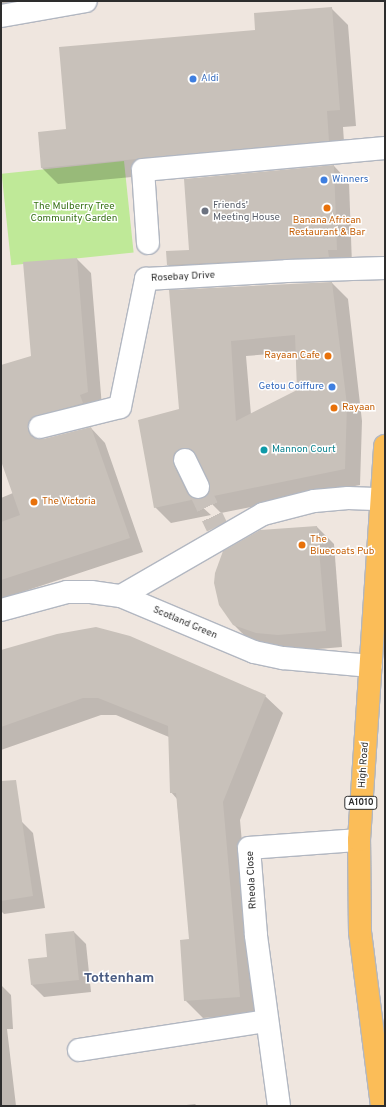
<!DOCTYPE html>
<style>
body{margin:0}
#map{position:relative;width:386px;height:1107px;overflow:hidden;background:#efe6df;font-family:Overpass,sans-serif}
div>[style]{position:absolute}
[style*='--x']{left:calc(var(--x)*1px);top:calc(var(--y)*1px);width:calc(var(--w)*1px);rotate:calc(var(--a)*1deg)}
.green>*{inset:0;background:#bfe998;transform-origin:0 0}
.shadow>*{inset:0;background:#0003}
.building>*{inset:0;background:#c8c1ba}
.minor-tunnel>*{height:22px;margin-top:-11px;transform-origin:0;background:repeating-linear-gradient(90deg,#c8c1bb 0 22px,transparent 0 33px)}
.roads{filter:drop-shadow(1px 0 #b2b7c1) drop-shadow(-1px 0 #b2b7c1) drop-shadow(0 1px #b2b7c1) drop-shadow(0 -1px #b2b7c1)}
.minor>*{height:22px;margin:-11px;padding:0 11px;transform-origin:11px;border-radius:11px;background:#fff}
.major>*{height:22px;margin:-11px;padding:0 11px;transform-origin:11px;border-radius:11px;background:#fbbd58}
.dots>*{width:11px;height:11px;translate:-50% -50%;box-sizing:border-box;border:2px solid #fff;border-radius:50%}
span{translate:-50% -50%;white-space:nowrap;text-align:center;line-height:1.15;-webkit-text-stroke:3px #fff;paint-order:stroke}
.shield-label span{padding:1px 3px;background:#fff;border:1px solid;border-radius:3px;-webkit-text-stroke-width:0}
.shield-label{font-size:9px;color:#2d2d2d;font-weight:700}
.shop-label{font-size:10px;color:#366cbe}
.left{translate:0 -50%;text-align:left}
.right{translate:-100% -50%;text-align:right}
.worship-label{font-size:10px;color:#5b616d}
.park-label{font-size:10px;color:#367115}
.food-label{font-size:10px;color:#c56008}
.street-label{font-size:10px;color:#2d2d2d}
.culture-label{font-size:10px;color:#0d838f}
.district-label{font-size:14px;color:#495b82;font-weight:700}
.frame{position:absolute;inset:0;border:2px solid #2d2d2d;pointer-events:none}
</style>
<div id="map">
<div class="green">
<i style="left:124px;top:161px;width:92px;height:123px;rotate:84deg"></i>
</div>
<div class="shadow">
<i style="clip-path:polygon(1px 1px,67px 1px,1px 9px)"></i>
<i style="clip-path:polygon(331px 8px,348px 25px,356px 126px,343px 127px,345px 157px,58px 184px,42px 168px,67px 130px)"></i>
<i style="clip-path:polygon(334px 166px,349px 182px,352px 265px,184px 280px,168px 265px)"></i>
<i style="clip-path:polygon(77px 259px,91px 273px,102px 407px,46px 432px,42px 440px,91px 428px,105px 443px,143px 552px,1px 599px,1px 498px,13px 493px,1px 458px,1px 366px,33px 357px)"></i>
<i style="clip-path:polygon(evenodd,332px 283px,348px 299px,362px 421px,360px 485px,221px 513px,206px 498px,209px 494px,212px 487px,201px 463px,196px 464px,189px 482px,200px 505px,211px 515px,171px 523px,155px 507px,180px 410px,170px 291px,332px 283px,296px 352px,298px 391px,251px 415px,246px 356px,296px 352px)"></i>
<i style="clip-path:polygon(317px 527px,334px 544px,342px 647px,295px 651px,251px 642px,234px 625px)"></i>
<i style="clip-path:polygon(1px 651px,265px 696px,283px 713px,240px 820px,257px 1014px,203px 1018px,185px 1000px,190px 940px,177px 799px,171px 792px,169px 737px,116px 715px,101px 715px,1px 750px)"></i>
<i style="clip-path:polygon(21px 821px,33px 833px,45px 908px,4px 914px,1px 911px,1px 824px)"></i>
<i style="clip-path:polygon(74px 932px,86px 944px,91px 992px,44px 997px,32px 985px,48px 958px)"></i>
<i style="clip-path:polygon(1px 985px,11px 995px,13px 1029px,7px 1029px,16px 1106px,1px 1106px)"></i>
<i style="clip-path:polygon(195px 1104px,197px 1106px,178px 1106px)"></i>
</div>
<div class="building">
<i style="clip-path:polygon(332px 7px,340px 110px,327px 111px,329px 141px,41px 168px,38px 132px,66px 129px,59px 47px,255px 30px,254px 13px)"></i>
<i style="clip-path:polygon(334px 165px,337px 250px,328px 250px,329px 257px,167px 265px,166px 251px,189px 250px,184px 179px)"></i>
<i style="clip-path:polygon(77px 258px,88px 392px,80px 395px,83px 403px,32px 418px,28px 423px,28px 430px,31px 436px,37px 439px,43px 439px,91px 427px,130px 538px,1px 580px,1px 522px,20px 515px,1px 461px,1px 365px,31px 356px,23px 262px)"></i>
<i style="clip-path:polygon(evenodd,332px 282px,347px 405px,345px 469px,204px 498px,208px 494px,210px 488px,196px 455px,192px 450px,186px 448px,180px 449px,174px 453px,173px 459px,174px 465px,187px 493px,191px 497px,196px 499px,154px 508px,138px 420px,179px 409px,169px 290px,332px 282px,295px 335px,297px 390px,236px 421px,231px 341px,295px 335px)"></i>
<i style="clip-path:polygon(317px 526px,326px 631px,278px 635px,256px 633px,233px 625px,219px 605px,214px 583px,215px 573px,223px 551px,260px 530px)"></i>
<i style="clip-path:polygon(96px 627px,130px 636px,266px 695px,223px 802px,240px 997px,184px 1001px,180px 940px,189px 939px,176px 793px,170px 793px,168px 726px,98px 698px,83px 698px,1px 727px,1px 650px,57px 634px)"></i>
<i style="clip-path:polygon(16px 780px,33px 896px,1px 901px,1px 781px)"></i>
<i style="clip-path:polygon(74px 931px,79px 980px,31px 985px,28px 959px,47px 957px,45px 934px)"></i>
</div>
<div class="minor-tunnel">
<i style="--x:198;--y:487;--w:44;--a:64.6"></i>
</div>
<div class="roads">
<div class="minor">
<i style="--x:1;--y:16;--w:86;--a:-10"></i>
<i style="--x:148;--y:243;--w:73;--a:-93.9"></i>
<i style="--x:143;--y:170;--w:243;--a:-5.2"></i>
<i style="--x:40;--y:427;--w:82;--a:-14"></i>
<i style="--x:120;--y:407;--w:131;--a:-78.5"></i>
<i style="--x:146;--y:279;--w:141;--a:-3.2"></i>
<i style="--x:287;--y:271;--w:98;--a:-1.8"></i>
<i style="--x:185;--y:460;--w:30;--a:64"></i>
<i style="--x:121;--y:596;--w:164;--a:-30"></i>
<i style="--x:263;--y:514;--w:53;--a:-14.3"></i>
<i style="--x:314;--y:501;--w:34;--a:-5"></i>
<i style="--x:348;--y:498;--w:34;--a:2"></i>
<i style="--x:1;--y:610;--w:68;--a:-15.3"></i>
<i style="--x:67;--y:592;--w:24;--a:0"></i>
<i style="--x:91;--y:592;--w:30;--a:8"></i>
<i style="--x:121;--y:596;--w:144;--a:22.8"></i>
<i style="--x:254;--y:652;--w:30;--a:12"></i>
<i style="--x:283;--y:658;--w:88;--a:5.2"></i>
<i style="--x:79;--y:1050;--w:190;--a:-8.8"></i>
<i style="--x:279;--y:1106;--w:173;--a:-97.7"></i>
<i style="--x:256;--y:935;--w:87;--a:-94.6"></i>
<i style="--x:249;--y:848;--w:110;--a:-4.2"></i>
</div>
<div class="major">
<i style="--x:382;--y:1106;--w:175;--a:-97.2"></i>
<i style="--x:360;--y:932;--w:92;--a:-90.6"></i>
<i style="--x:359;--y:840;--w:395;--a:-86.2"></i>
</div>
</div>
<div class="dots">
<i style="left:193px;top:79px;background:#3f7fe0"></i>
<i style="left:324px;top:180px;background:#3f7fe0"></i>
<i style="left:327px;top:208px;background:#e8710a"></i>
<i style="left:205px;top:211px;background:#6b7280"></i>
<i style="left:328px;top:356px;background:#e8710a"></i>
<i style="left:332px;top:387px;background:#3f7fe0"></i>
<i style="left:334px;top:408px;background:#e8710a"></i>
<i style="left:264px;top:450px;background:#0f9aa8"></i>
<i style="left:34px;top:502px;background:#e8710a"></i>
<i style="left:302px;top:545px;background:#e8710a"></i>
</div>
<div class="shield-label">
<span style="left:361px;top:803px">A1010</span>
</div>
<div class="shop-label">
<span class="left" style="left:201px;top:79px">Aldi</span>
<span class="left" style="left:332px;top:180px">Winners</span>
<span class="right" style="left:324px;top:387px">Getou Coiffure</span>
</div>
<div class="worship-label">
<span class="left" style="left:213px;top:211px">Friends'<br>Meeting House</span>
</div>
<div class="park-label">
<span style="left:74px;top:212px">The Mulberry Tree<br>Community Garden</span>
</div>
<div class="food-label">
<span style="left:327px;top:226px">Banana African<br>Restaurant &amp; Bar</span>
<span class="right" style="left:320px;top:356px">Rayaan Cafe</span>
<span class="left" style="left:342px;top:408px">Rayaan</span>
<span class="left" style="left:42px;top:502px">The Victoria</span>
<span class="left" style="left:310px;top:545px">The<br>Bluecoats Pub</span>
</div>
<div class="street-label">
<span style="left:183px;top:277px;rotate:-3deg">Rosebay Drive</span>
<span style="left:185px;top:623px;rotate:23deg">Scotland Green</span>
<span style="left:364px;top:765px;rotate:-86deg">High Road</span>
<span style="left:252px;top:880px;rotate:-93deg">Rheola Close</span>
</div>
<div class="culture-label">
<span class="left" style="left:272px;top:450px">Mannon Court</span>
</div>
<div class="district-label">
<span style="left:119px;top:979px">Tottenham</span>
</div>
<div class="frame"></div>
</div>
